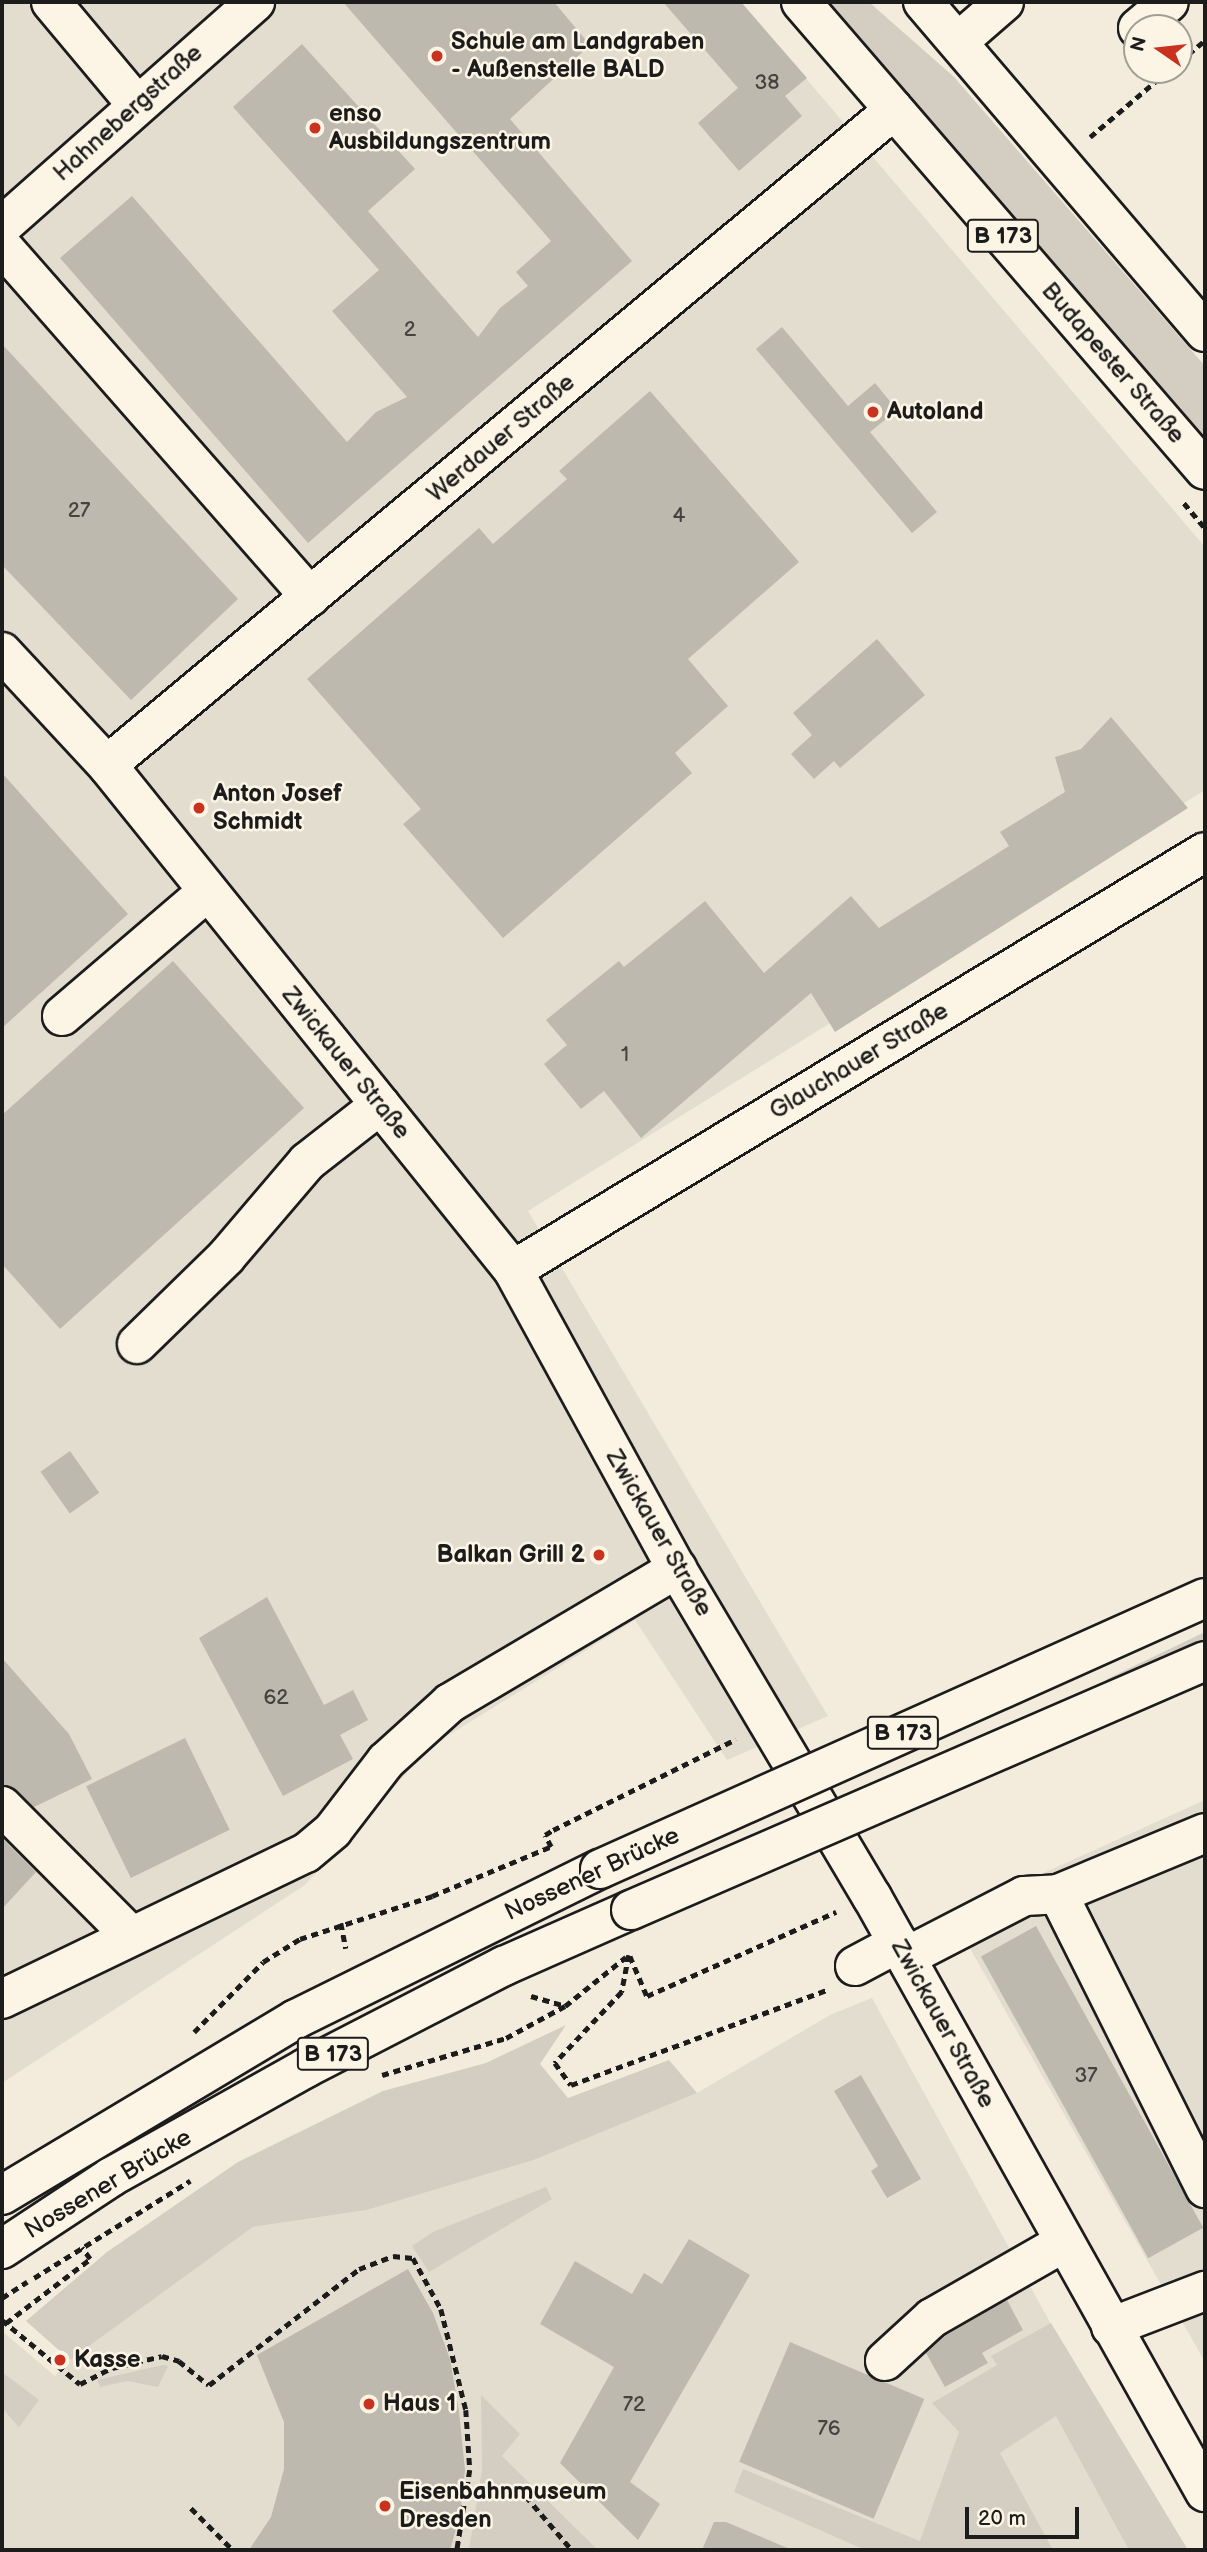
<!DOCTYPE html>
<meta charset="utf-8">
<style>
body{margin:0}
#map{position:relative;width:1207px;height:2552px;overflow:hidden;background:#f3ecdd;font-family:"Balsamiq Sans",sans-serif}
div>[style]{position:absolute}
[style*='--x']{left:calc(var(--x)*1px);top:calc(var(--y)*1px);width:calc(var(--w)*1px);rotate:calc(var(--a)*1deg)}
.built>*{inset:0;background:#e3ddcf}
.green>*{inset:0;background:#d3cec1}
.building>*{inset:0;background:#beb9ae;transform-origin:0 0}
.path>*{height:4.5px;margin-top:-2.25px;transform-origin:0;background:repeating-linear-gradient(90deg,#1c1c1c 0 7px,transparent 0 12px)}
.roads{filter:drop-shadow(2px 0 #1c1c1c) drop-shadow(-2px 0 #1c1c1c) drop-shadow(0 2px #1c1c1c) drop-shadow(0 -2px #1c1c1c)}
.minor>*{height:38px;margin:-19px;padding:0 19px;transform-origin:19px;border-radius:19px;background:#fcf5e5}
.major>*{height:38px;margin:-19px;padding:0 19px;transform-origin:19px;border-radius:19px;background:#fcf5e5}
.bridges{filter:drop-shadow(2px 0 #1c1c1c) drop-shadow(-2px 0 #1c1c1c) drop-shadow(0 2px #1c1c1c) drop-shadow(0 -2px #1c1c1c)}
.major-bridge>*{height:38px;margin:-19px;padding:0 19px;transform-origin:19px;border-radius:19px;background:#fcf5e5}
.dots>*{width:19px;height:19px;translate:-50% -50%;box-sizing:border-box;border:4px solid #fcf5e5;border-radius:50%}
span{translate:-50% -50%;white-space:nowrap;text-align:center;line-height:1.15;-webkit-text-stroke:5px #fcf5e5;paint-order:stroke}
.number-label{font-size:21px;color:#444340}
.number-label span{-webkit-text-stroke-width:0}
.shield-label span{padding:2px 5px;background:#fcf5e5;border:2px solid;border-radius:5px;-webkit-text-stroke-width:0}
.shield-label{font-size:23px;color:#1c1c1c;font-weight:700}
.poi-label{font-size:24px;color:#1c1c1c;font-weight:700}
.left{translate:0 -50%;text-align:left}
.right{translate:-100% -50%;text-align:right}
.street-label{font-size:24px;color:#1c1c1c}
.frame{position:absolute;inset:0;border:4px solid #1c1c1c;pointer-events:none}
.north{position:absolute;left:1123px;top:14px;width:70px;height:70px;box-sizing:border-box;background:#fcf5e5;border:2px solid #a29e95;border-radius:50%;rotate:284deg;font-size:19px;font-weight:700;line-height:28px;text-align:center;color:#1c1c1c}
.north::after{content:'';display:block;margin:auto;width:24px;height:32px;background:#c8321e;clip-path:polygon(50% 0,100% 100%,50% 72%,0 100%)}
.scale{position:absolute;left:965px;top:2507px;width:114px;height:32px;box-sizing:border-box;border:4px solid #1c1c1c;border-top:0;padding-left:9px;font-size:21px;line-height:24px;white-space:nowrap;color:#1c1c1c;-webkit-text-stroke:5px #fcf5e5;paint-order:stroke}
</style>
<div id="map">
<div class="built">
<i style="clip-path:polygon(2px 2px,741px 2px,1205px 547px,1205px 790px,528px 1211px,828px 1716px,727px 1760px,635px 1620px,431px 1746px,305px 1885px,2px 2083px)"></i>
<i style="clip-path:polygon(1205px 1800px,1205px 2362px,951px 1915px)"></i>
<i style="clip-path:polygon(872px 1998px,1175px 2550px,2px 2550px,2px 2331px,55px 2376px,70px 2360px,253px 2227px,367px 2210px,534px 2160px,697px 2093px,830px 2015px)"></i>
</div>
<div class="green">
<i style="clip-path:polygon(829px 2px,869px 2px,954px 77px,1205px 366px,1205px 441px)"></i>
<i style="clip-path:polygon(1205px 1632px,1205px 1645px,1105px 1684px,1107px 1679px)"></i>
<i style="clip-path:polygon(566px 2025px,540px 2064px,568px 2098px,669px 2060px,697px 2093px,534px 2160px,367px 2210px,253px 2227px,70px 2360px,26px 2321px,107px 2252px,238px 2162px,383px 2091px,486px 2063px)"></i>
<i style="clip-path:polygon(546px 2187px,552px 2199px,429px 2272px,412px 2246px,433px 2232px)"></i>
<i style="clip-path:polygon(1051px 2323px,1188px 2550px,1129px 2550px,1056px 2416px,1000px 2453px,1053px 2550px,865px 2550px,734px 2492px,743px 2469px,920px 2541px,959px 2432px,932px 2403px,997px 2365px,991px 2356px)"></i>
<i style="clip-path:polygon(163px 2365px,168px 2366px,158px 2387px,128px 2381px,100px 2387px,97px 2380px)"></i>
<i style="clip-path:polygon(2px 2372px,39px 2400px,19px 2427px,2px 2408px)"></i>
<i style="clip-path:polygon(481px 2395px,520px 2434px,502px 2456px,598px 2550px,469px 2550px,482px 2469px)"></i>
</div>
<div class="building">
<i style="clip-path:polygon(343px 2px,554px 2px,590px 45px,510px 119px,632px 261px,308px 543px,60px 258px,132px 196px,347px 442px,376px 412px,407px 397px,332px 311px,379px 270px,233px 107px,302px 44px,415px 169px,368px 211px,478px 337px,500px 308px,528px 286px,516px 272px,551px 241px)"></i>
<i style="clip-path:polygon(663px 2px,741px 2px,807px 78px,785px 96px,802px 116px,739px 171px,698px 123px,738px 88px)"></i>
<i style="clip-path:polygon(782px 327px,848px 406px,875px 383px,897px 410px,870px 432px,937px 512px,912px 533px,756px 349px)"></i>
<i style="clip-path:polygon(2px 344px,238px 599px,131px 700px,2px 565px)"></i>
<i style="clip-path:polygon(650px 391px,799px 562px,688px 659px,728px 706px,675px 753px,692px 773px,503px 938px,403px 824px,421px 809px,307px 679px,479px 528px,493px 544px,567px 479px,559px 471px)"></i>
<i style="clip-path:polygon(877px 639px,925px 695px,840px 768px,834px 761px,814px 779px,791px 754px,812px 735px,793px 713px)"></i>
<i style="clip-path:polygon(1111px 717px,1188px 808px,835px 1032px,811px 993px,641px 1138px,604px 1091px,581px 1109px,544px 1064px,567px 1045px,546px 1020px,619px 961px,624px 967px,705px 901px,764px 973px,851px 896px,879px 928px,1009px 846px,1000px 832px,1065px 792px,1055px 757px,1081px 749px)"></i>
<i style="clip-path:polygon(2px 773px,128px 914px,2px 1028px)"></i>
<i style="clip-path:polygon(173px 961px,304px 1108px,60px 1329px,2px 1264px,2px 1115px)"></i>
<i style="left:70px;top:1451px;width:51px;height:36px;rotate:55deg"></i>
<i style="clip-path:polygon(267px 1597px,324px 1705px,353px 1690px,368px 1720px,340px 1735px,353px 1759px,283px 1796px,199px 1638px)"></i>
<i style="clip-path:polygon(2px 1658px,69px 1734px,92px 1779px,34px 1807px,17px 1790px,2px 1785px)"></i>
<i style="left:185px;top:1738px;width:102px;height:110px;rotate:64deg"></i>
<i style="clip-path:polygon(2px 1838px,36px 1872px,2px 1909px)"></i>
<i style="left:1036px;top:1926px;width:345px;height:63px;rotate:61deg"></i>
<i style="clip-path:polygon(861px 2075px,921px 2179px,887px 2198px,871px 2171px,878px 2166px,834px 2091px)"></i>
<i style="clip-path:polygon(689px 2239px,750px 2275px,630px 2482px,660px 2504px,638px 2540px,560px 2463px,614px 2367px,540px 2324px,575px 2261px,632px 2294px,644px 2273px,662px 2284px)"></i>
<i style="clip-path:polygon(408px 2269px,433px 2313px,450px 2359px,459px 2411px,465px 2470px,460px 2515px,450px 2550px,249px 2550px,271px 2517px,284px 2469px,284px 2422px,257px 2355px)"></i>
<i style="clip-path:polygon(1007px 2300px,1023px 2330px,982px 2353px,988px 2363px,945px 2387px,926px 2353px,945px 2336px)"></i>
<i style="left:790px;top:2342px;width:146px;height:130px;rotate:23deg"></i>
<i style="clip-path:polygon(714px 2522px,726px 2522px,792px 2550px,702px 2550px)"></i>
</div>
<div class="path">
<i style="--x:1179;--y:62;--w:34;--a:-40"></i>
<i style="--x:1090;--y:137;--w:104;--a:-40.3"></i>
<i style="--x:1184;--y:503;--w:33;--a:50"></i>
<i style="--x:551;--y:1847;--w:13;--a:-117"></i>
<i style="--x:545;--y:1835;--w:9;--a:-32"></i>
<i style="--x:553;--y:1830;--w:204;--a:-26.4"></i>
<i style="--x:341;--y:1923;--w:26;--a:79"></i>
<i style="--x:629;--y:1955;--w:38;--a:101"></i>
<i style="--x:622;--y:1992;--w:98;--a:133.3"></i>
<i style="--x:555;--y:2063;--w:27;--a:54"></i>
<i style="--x:571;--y:2085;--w:273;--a:-20.4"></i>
<i style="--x:630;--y:1956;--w:43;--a:67"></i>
<i style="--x:647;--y:1996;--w:207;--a:-24"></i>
<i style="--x:531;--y:1996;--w:35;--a:16"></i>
<i style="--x:194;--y:2032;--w:98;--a:-45.4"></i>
<i style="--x:263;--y:1962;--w:44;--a:-31.9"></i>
<i style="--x:300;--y:1939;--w:139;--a:-18"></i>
<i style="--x:432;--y:1896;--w:130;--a:-22.6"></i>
<i style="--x:382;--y:2075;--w:129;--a:-16.6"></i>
<i style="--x:506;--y:2038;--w:67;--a:-28.5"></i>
<i style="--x:565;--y:2006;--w:78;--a:-38.8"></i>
<i style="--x:34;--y:2278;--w:184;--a:-31.9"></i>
<i style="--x:2;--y:2298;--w:30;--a:-33"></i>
<i style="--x:2;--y:2320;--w:101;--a:39.4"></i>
<i style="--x:80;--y:2384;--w:36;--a:-27"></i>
<i style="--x:112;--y:2368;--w:51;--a:-13.5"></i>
<i style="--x:162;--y:2356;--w:18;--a:16"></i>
<i style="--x:179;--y:2361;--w:38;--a:39"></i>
<i style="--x:209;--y:2385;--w:190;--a:-37.7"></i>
<i style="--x:359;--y:2269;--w:36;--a:-21"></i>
<i style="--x:393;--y:2256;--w:20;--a:6"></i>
<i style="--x:413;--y:2258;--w:58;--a:61.2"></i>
<i style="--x:441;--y:2309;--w:104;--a:76.1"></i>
<i style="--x:466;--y:2410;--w:60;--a:86.2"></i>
<i style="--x:470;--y:2470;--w:81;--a:99.2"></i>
<i style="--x:6;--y:2323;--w:106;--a:-37.3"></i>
<i style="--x:90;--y:2259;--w:14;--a:-126"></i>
<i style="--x:518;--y:2487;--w:83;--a:49.4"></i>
<i style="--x:191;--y:2508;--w:59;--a:45"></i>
</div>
<div class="roads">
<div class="minor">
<i style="--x:51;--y:2;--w:134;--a:50.1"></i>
<i style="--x:1138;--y:28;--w:40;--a:-40"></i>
<i style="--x:958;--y:42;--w:61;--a:-41"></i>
<i style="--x:2;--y:226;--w:338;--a:-41.5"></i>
<i style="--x:2;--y:246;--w:467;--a:48.7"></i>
<i style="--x:2;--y:652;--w:154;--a:47.1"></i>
<i style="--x:107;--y:765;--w:648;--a:51.2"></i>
<i style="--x:513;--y:1270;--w:341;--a:61.3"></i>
<i style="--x:677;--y:1569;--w:382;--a:59.3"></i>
<i style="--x:872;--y:1897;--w:682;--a:60.77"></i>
<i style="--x:107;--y:765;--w:1024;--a:-39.77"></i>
<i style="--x:62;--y:1016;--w:192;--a:-40.6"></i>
<i style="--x:513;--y:1270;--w:808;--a:-31.13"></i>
<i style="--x:137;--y:1344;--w:124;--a:-44.3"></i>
<i style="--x:226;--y:1257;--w:125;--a:-49.5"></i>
<i style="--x:307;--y:1162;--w:93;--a:-38"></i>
<i style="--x:2;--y:1806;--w:180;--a:45.2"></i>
<i style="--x:1058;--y:1894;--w:329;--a:63.4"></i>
<i style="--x:906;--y:1957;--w:133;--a:-27.3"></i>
<i style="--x:1024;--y:1896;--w:34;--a:-3"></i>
<i style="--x:1058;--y:1894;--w:159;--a:-22.5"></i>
<i style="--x:855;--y:1966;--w:49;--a:-28.1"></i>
<i style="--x:2;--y:1999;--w:337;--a:-25.7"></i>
<i style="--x:306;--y:1853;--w:35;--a:-40"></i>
<i style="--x:333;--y:1830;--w:87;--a:-52.5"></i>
<i style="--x:386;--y:1761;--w:86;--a:-42.2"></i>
<i style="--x:450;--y:1703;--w:264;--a:-30.6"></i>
<i style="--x:1111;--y:2327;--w:101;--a:-21"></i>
<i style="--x:885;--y:2361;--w:64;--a:-42.5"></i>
<i style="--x:932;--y:2318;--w:151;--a:-29.8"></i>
</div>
<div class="major">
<i style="--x:801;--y:2;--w:618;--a:49.2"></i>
<i style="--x:923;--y:2;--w:434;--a:49.5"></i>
<i style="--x:2;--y:2195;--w:343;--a:-30.9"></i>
<i style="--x:296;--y:2019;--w:339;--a:-26.3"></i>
<i style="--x:2;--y:2249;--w:131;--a:-33.4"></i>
<i style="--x:111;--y:2177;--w:223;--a:-29.2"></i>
<i style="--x:306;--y:2068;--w:223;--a:-27.3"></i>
<i style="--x:504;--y:1966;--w:139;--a:-23.8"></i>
</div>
</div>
<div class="bridges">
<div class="major-bridge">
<i style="--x:600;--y:1869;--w:663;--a:-24.13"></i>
<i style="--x:631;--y:1910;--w:626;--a:-23.45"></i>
</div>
</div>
<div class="dots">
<i style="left:437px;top:56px;background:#c8321e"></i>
<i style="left:315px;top:128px;background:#c8321e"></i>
<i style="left:873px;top:412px;background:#c8321e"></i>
<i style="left:199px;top:808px;background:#c8321e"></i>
<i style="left:599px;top:1555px;background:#c8321e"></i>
<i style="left:60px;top:2360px;background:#c8321e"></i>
<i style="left:369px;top:2404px;background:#c8321e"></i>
<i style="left:385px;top:2506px;background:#c8321e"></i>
</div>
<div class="number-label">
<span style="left:767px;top:83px">38</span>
<span style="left:410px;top:330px">2</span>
<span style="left:79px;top:511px">27</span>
<span style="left:679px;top:516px">4</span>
<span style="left:625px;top:1055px">1</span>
<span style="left:276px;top:1698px">62</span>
<span style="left:1086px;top:2076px">37</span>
<span style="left:634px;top:2405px">72</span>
<span style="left:829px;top:2429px">76</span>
</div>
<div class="shield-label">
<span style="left:1003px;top:236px">B 173</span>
<span style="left:903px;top:1733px">B 173</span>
<span style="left:333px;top:2054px">B 173</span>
</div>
<div class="poi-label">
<span class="left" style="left:451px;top:56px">Schule am Landgraben<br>- Außenstelle BALD</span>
<span class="left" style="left:329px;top:128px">enso<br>Ausbildungszentrum</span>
<span class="left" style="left:887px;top:412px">Autoland</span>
<span class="left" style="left:213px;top:808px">Anton Josef<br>Schmidt</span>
<span class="right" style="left:585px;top:1555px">Balkan Grill 2</span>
<span class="left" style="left:74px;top:2360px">Kasse</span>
<span class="left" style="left:383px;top:2404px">Haus 1</span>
<span class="left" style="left:399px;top:2506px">Eisenbahnmuseum<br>Dresden</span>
</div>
<div class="street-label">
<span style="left:128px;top:113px;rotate:-42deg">Hahnebergstraße</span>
<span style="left:1113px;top:363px;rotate:49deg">Budapester Straße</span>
<span style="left:501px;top:438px;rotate:-40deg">Werdauer Straße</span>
<span style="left:859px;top:1061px;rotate:-31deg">Glauchauer Straße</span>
<span style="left:346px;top:1063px;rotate:51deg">Zwickauer Straße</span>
<span style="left:659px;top:1533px;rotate:60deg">Zwickauer Straße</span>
<span style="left:592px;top:1874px;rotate:-25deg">Nossener Brücke</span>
<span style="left:943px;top:2024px;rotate:61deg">Zwickauer Straße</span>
<span style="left:108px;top:2184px;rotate:-31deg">Nossener Brücke</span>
</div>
<div class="frame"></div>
<div class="north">N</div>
<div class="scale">20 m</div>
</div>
